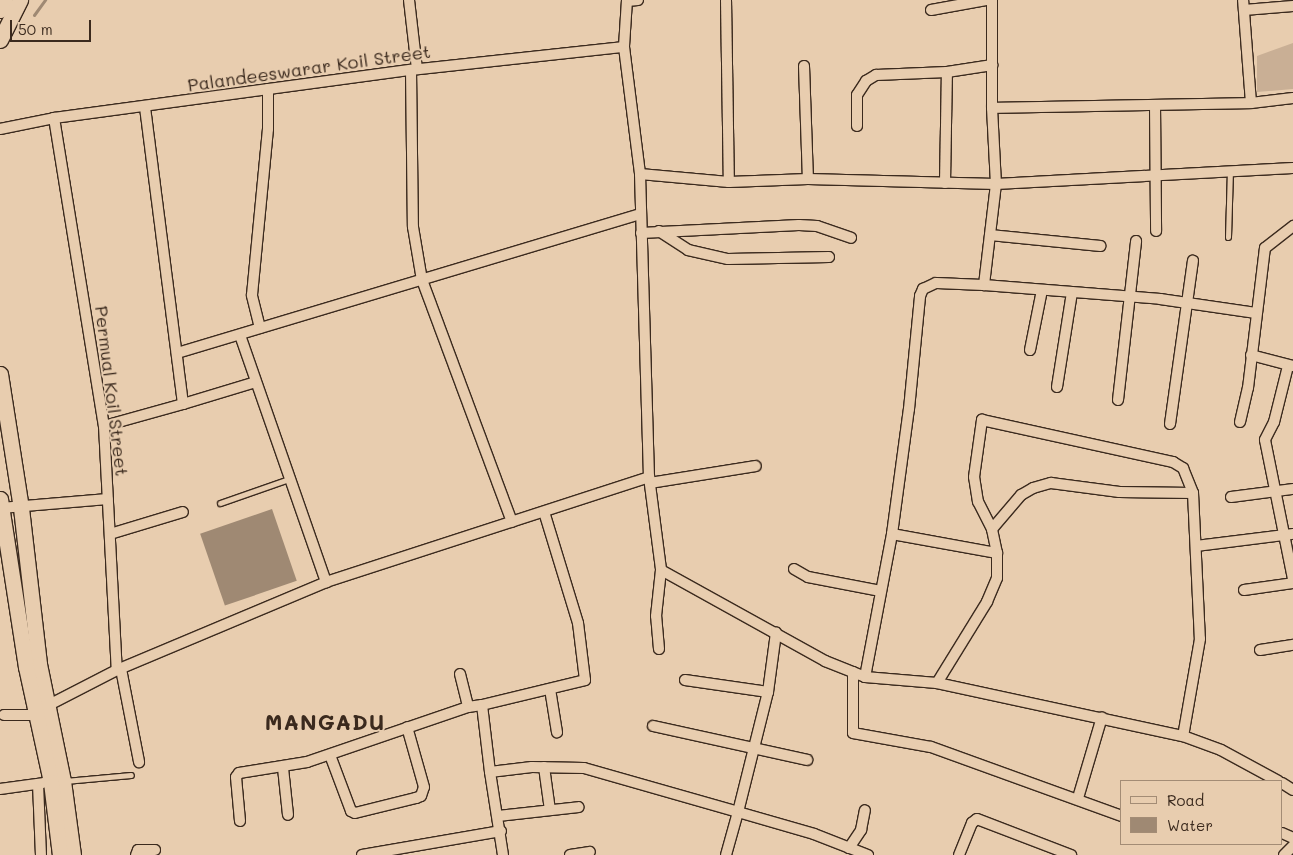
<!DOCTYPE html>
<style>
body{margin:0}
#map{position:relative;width:1293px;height:855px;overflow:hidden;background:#e8cdaf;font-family:Mali,sans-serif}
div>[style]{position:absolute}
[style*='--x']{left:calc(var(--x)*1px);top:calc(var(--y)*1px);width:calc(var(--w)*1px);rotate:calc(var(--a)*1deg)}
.green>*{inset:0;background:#c9af95}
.water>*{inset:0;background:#9f8973;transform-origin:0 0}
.stream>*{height:3px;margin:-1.5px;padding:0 1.5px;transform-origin:1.5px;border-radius:1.5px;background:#9f8973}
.roads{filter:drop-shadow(1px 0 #3b2a1e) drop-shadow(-1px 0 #3b2a1e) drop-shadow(0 1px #3b2a1e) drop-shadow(0 -1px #3b2a1e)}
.lane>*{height:5px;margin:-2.5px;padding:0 2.5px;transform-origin:2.5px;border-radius:2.5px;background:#e8cdaf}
.street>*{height:10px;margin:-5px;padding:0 5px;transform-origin:5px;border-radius:5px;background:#e8cdaf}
.primary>*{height:15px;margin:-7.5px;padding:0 7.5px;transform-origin:7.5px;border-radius:7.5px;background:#e8cdaf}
span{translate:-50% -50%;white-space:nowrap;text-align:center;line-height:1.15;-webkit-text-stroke:4px #e8cdaf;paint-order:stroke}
.street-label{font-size:18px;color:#3b2a1e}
.district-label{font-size:22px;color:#3b2a1e;font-weight:700;letter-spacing:1px}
.legend{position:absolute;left:1120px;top:780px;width:162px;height:65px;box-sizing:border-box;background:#e8cdaf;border:1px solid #a38c75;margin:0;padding:6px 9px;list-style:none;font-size:15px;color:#3b2a1e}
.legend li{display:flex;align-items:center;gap:10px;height:25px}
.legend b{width:25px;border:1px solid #a38c75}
.scale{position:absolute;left:10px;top:20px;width:81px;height:22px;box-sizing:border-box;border:2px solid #3b2a1e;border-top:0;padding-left:6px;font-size:15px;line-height:18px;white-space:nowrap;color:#3b2a1e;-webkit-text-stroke:4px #e8cdaf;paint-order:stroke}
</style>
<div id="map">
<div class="green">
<i style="clip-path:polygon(1293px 43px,1293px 89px,1257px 92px,1257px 56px)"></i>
</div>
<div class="water">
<i style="left:272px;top:509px;width:76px;height:76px;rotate:71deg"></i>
</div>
<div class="stream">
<i style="--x:34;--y:15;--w:19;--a:-54"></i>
</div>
<div class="roads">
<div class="lane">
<i style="--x:1228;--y:237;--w:66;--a:-88.3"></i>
<i style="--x:220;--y:503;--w:73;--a:-19.2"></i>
<i style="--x:65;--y:781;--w:66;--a:-5.2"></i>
</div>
<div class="street">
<i style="--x:409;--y:0;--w:69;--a:83.4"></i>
<i style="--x:627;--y:0;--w:47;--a:93.7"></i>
<i style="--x:624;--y:47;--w:128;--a:82.8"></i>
<i style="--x:640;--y:174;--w:303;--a:88.3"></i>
<i style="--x:726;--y:0;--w:182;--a:89.1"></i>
<i style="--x:992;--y:0;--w:108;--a:90"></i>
<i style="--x:992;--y:108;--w:76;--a:87"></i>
<i style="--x:996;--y:184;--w:102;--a:96.8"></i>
<i style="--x:984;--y:285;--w:177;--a:4.5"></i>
<i style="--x:1160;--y:299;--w:97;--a:8.3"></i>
<i style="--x:627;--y:1;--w:11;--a:-5"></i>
<i style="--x:931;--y:10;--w:56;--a:-10.3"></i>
<i style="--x:1244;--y:10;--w:49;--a:-4.7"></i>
<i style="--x:804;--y:66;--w:113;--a:88"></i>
<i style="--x:411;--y:70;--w:157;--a:89.3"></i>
<i style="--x:413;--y:227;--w:54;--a:80.4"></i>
<i style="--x:422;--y:280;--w:258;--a:69.6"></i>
<i style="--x:1251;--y:103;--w:42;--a:-6.8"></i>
<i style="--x:1155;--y:105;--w:126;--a:89.5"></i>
<i style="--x:992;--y:108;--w:259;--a:-1.1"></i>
<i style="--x:1251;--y:103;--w:103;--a:-94.4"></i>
<i style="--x:54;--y:118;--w:312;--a:80.8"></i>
<i style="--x:104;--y:426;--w:244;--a:87"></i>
<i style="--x:857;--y:126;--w:31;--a:-90"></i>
<i style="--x:857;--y:95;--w:17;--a:-57"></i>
<i style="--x:866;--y:81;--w:12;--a:-31"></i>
<i style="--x:876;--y:75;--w:71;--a:-2.4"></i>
<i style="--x:947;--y:72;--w:46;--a:-8.8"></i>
<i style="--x:0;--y:129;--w:55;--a:-11.5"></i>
<i style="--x:54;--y:118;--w:360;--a:-7.7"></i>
<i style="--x:411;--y:70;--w:214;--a:-6.2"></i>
<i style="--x:640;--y:174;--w:89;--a:5.1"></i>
<i style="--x:729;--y:182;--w:79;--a:-2.2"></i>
<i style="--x:808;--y:179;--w:188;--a:1.5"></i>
<i style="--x:996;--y:184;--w:297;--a:-3.1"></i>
<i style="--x:945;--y:183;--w:111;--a:-89"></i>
<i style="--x:659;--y:231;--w:35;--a:33"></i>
<i style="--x:688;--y:250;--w:41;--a:12.7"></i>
<i style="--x:728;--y:259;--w:101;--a:-1.1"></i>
<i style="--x:641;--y:233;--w:158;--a:-2.9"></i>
<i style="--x:799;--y:225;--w:18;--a:3"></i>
<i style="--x:817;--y:226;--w:36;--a:19"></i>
<i style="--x:990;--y:235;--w:111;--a:5.7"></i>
<i style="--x:260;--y:328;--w:34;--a:-104"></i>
<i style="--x:252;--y:295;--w:167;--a:-84.5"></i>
<i style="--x:268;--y:129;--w:40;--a:-90"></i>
<i style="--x:240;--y:335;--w:262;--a:70.8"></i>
<i style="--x:1030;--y:350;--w:61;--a:-78.7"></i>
<i style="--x:177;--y:353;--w:483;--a:-16.7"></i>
<i style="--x:1251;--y:355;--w:43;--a:14.7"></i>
<i style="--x:1288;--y:366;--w:58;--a:104"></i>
<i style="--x:1274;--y:422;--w:20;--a:117"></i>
<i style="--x:1265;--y:440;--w:142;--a:78.6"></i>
<i style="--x:1057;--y:387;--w:96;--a:-81"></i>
<i style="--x:1118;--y:400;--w:160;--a:-83.5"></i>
<i style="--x:183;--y:404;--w:76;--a:-16.8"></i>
<i style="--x:1240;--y:422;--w:35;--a:-77"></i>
<i style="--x:1248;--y:388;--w:141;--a:-83.1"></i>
<i style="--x:1265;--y:248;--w:36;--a:-38"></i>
<i style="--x:1170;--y:424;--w:165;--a:-82"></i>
<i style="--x:104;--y:426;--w:82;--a:-15.6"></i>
<i style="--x:183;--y:404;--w:300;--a:-97.3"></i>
<i style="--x:650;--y:483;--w:107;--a:-9.1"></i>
<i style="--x:1231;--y:497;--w:63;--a:-7.4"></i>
<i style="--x:1;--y:508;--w:107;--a:-4.8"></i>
<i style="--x:992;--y:529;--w:45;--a:-49.5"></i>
<i style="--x:1021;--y:495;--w:14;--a:-30"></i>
<i style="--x:1033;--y:488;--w:19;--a:-16"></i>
<i style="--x:1051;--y:483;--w:69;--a:7.5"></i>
<i style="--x:1119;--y:492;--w:74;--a:0.8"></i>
<i style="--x:110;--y:534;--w:76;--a:-16.8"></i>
<i style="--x:892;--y:534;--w:107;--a:10.3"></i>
<i style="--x:997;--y:553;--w:25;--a:90"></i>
<i style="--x:997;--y:578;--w:26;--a:113"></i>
<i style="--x:987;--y:602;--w:95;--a:121.7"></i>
<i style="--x:1196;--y:546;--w:98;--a:-7.1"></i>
<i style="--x:997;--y:553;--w:25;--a:-102"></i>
<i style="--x:992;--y:529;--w:30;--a:-117"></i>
<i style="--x:978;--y:502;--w:25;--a:-99"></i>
<i style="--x:974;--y:477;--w:58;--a:-82"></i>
<i style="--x:982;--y:420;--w:196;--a:12.4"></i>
<i style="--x:1173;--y:462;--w:12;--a:31"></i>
<i style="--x:1183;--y:468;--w:27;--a:68"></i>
<i style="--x:1193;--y:493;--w:146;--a:87.3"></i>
<i style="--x:1200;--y:639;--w:98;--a:99.9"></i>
<i style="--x:794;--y:569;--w:16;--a:30"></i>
<i style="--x:808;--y:577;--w:74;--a:10.9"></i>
<i style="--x:1244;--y:590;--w:49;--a:-8.1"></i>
<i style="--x:659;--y:649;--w:33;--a:-95"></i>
<i style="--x:656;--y:616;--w:46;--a:-83.8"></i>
<i style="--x:1260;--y:650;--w:33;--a:-9"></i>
<i style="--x:121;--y:669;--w:95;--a:79"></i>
<i style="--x:853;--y:672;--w:61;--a:90"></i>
<i style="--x:853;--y:733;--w:79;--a:10.2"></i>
<i style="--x:931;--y:747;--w:203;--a:19.9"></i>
<i style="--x:460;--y:674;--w:34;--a:76"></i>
<i style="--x:468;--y:707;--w:14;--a:-8"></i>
<i style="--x:482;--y:705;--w:67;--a:83.2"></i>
<i style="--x:490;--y:772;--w:84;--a:81.1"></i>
<i style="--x:865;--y:677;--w:146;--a:-79.3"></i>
<i style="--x:892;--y:534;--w:126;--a:-82.3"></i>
<i style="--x:909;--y:409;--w:114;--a:-84.4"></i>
<i style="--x:920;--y:296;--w:8;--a:-67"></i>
<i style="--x:923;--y:289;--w:14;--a:-25"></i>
<i style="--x:936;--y:283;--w:48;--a:2.4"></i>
<i style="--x:685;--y:680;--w:84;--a:8.2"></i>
<i style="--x:550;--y:689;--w:44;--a:80.8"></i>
<i style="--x:482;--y:705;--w:106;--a:-13.6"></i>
<i style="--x:585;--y:680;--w:57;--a:-97"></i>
<i style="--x:578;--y:623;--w:116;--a:-107"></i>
<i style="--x:43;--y:708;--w:83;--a:-27.2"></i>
<i style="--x:117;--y:670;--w:227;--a:-22.8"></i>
<i style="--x:326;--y:582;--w:340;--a:-18"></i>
<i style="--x:649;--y:477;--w:94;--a:82.6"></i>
<i style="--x:661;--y:570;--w:188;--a:29"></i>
<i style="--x:825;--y:661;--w:43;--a:21.8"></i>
<i style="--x:865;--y:677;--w:72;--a:4.8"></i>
<i style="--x:937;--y:683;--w:252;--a:12.2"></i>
<i style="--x:1183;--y:736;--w:40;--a:20.2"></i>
<i style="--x:1221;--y:750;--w:65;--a:28.5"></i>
<i style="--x:4;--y:715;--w:31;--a:0"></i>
<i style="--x:653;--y:726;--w:158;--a:12.4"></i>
<i style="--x:330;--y:755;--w:60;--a:69.4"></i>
<i style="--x:351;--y:811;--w:4;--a:27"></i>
<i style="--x:355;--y:813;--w:63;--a:-13.8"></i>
<i style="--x:416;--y:798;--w:5;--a:-22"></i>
<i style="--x:421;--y:796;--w:9;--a:-72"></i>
<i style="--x:424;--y:787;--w:62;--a:-105.8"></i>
<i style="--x:544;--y:767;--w:43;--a:82.1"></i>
<i style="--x:283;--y:768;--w:47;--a:83.9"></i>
<i style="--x:490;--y:772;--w:42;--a:-6.8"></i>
<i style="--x:532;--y:767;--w:52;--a:1.1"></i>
<i style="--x:584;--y:768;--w:160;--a:15.9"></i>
<i style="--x:738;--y:812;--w:124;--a:-76"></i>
<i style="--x:768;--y:692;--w:60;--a:-82.3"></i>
<i style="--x:1282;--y:783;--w:13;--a:32"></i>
<i style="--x:38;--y:784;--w:71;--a:87.6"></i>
<i style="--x:0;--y:789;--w:43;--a:-7.9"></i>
<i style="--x:1078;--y:798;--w:84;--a:-73.5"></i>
<i style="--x:498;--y:816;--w:81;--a:-6.3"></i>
<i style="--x:240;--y:821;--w:44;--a:-95.2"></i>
<i style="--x:236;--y:777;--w:5;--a:-53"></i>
<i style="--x:239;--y:773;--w:69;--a:-9.2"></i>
<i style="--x:307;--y:762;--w:170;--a:-18.9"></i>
<i style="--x:1282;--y:833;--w:12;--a:24"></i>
<i style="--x:849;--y:848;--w:22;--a:-56"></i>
<i style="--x:861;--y:830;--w:20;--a:-79"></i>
<i style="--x:136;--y:855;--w:5;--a:-68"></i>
<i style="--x:138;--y:850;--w:17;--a:0"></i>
<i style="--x:362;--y:855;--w:141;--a:-9.8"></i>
<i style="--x:570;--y:855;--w:20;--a:-9"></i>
<i style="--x:726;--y:855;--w:45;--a:-74.4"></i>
<i style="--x:738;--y:812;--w:79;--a:16.1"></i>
<i style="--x:814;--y:834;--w:58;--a:21.3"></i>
<i style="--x:959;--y:855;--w:35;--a:-68"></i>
<i style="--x:972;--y:823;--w:6;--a:-39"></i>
<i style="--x:977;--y:819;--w:101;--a:21"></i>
<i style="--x:1284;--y:855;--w:13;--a:-45"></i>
</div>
<div class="primary">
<i style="--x:0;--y:10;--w:11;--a:-63"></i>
<i style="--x:0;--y:40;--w:45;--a:-63.4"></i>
<i style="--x:0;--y:374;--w:136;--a:81.1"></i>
<i style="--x:21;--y:508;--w:157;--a:83.4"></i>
<i style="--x:39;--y:664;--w:119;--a:78.4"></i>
<i style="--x:63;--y:781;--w:75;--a:82.3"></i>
<i style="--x:0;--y:499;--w:170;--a:81.2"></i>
<i style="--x:26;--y:667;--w:118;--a:77.7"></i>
<i style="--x:51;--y:782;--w:74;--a:83"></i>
</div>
</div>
<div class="street-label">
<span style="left:309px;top:68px;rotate:-8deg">Palandeeswarar Koil Street</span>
<span style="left:112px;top:391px;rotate:83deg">Permual Koil Street</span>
</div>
<div class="district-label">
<span style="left:325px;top:722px">MANGADU</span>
</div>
<ul class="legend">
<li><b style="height:6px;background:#e8cdaf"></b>Road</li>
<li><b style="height:14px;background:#9f8973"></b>Water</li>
</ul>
<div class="scale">50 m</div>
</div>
